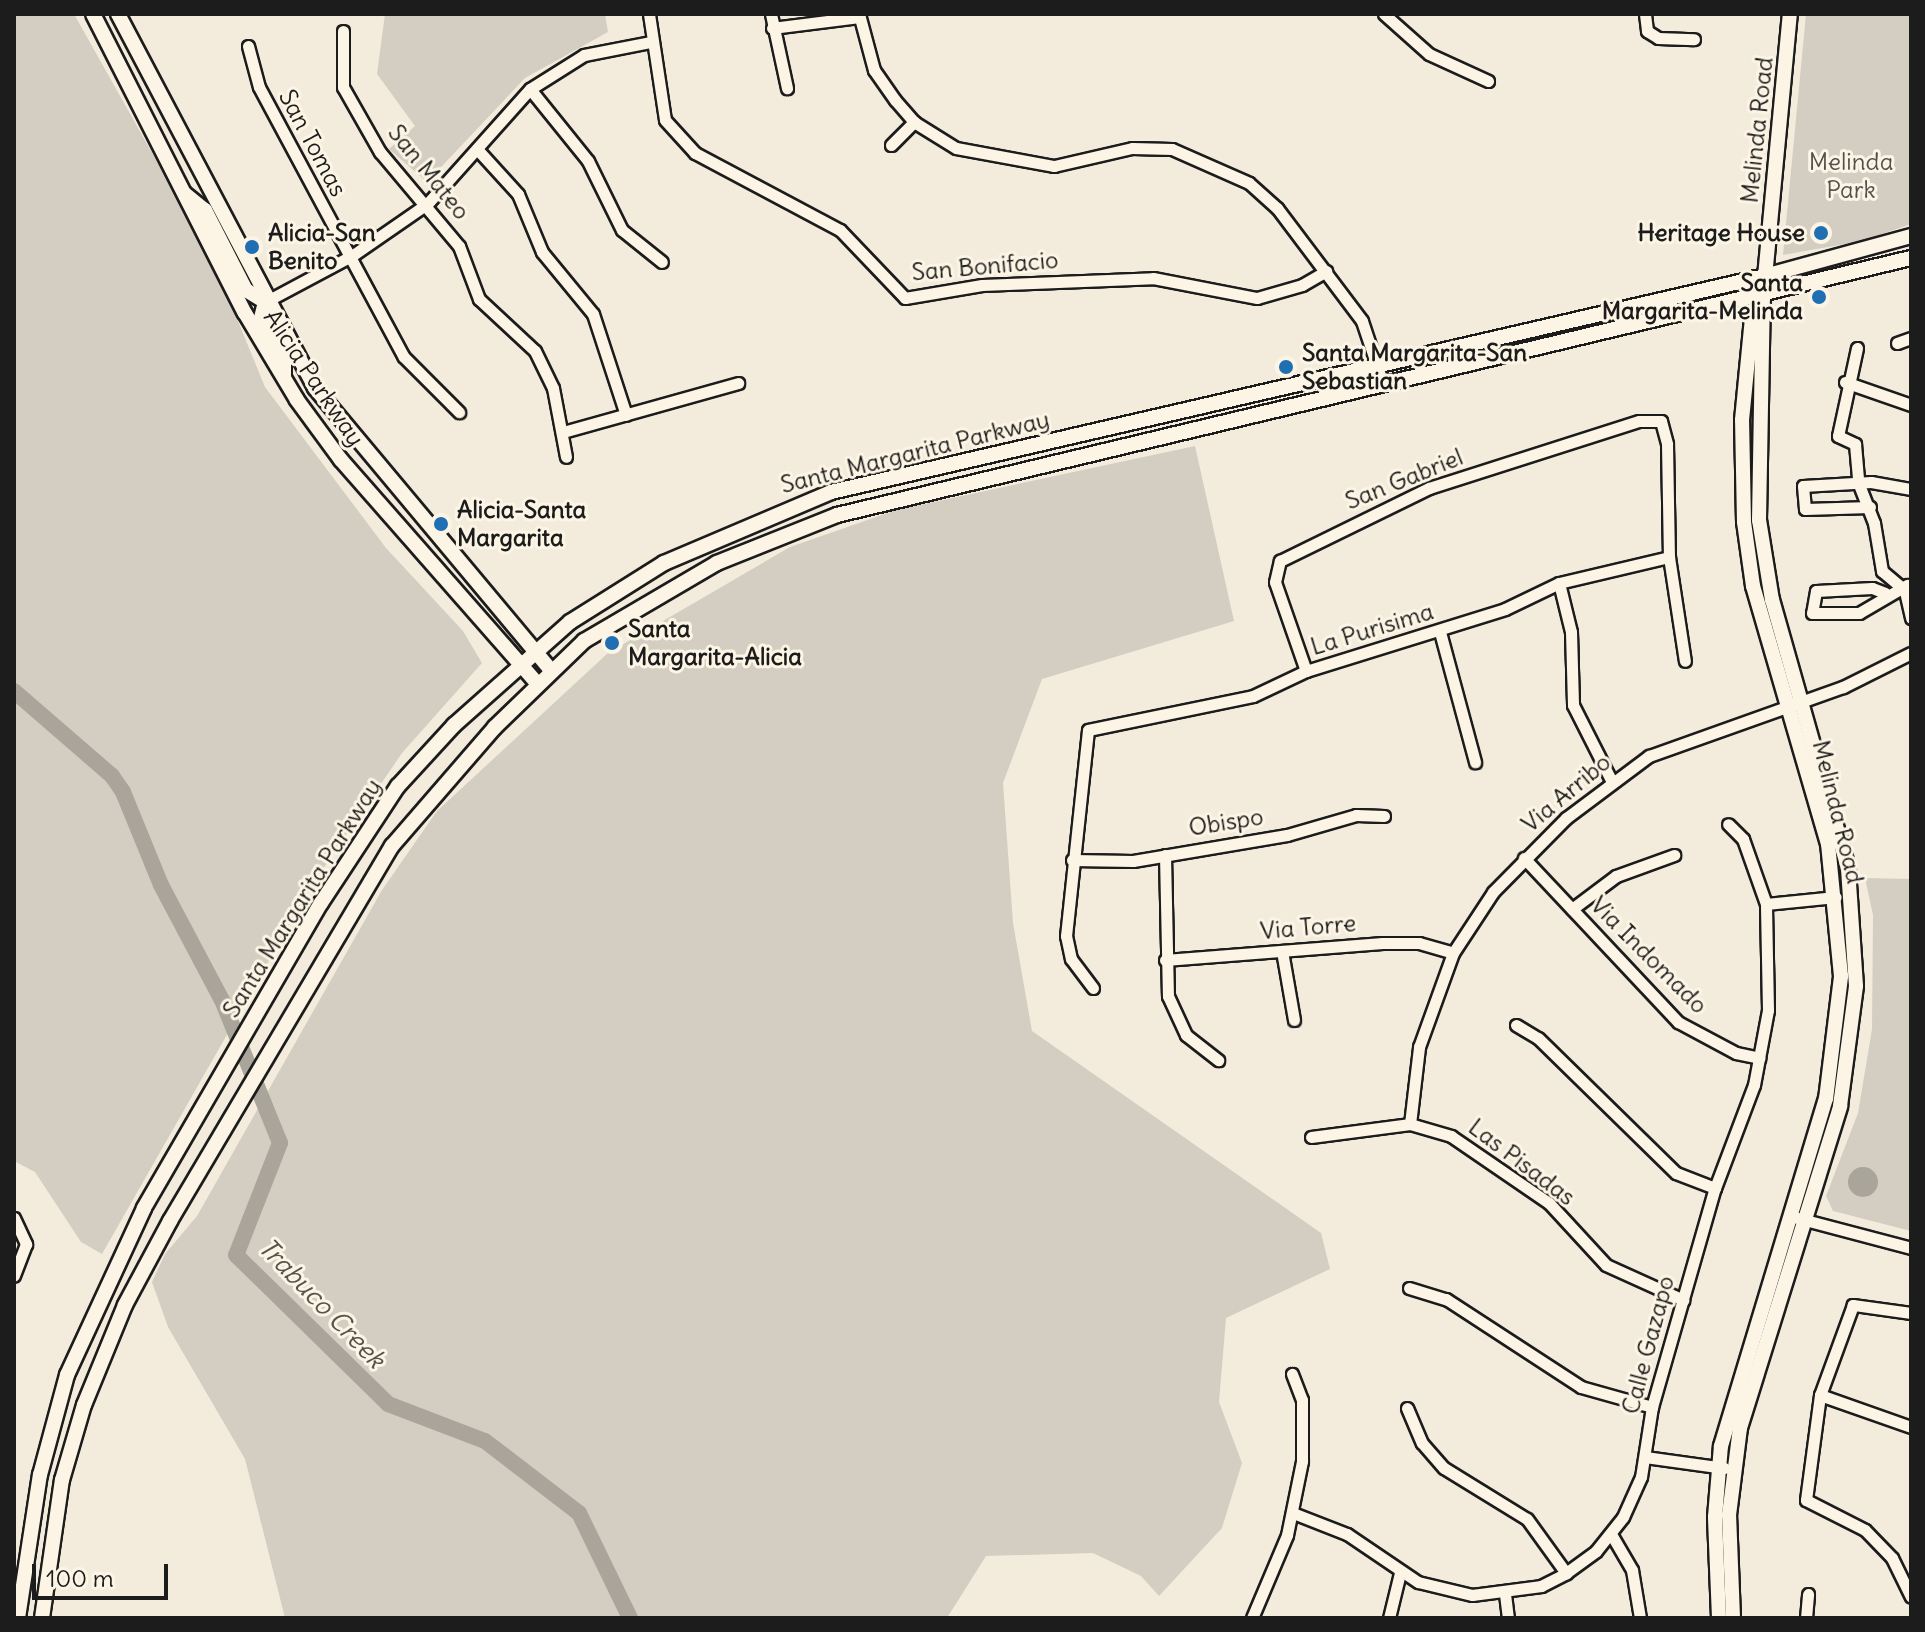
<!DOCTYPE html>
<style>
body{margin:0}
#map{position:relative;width:1925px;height:1632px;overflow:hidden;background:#f3ecdd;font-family:Delius,sans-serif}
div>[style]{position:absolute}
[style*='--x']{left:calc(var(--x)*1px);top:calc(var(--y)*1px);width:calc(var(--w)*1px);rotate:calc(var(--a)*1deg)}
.green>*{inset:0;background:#d3cec1}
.water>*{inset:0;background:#aaa59b}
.round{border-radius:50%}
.river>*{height:16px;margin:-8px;padding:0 8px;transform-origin:8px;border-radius:8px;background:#aaa59b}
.roads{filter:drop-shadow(2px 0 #1c1c1c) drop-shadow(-2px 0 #1c1c1c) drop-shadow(0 2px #1c1c1c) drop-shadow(0 -2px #1c1c1c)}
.minor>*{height:11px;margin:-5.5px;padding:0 5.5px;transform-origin:5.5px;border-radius:5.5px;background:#fcf5e5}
.major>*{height:14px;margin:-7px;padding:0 7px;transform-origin:7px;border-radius:7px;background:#fcf5e5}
.dots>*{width:22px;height:22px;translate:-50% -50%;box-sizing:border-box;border:4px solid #fcf5e5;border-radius:50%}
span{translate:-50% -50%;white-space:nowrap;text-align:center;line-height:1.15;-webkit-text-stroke:6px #fcf5e5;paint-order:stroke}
.street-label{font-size:24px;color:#1c1c1c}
.park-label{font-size:24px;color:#53514e}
.poi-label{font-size:24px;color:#1c1c1c;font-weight:700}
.left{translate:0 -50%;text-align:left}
.right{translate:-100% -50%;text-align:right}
.water-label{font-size:26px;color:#55534f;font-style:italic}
.frame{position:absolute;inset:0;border:16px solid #1c1c1c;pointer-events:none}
.scale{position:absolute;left:32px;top:1564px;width:136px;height:36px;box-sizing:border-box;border:4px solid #1c1c1c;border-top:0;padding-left:10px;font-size:24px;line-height:28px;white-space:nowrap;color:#1c1c1c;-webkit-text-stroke:6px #fcf5e5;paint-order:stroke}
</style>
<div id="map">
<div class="green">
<i style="clip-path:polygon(14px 14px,74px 14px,215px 265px,265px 387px,386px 548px,463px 631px,482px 663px,402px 753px,314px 882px,102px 1254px,81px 1242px,35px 1172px,14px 1161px)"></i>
<i style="clip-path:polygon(385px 14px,605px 14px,608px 32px,525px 78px,427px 182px,389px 149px,415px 126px,377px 74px)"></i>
<i style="clip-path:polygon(1806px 14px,1911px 14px,1911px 224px,1862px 241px,1783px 255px)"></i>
<i style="clip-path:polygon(1195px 446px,1234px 621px,1042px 679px,1003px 783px,1013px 923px,1032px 1031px,1321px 1233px,1330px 1269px,1226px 1318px,1219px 1402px,1242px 1463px,1222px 1528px,1159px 1596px,1141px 1576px,1093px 1553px,986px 1556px,947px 1618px,285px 1618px,245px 1459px,168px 1327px,152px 1282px,165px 1254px,197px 1216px,382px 890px,437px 811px,608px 653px,790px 547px,896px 510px)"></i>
<i style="clip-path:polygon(1865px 878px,1911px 879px,1911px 1231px,1833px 1211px,1826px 1196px,1858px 1113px,1872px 1029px,1873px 915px)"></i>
</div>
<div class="water">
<i class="round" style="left:1848px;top:1167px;width:30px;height:30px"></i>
</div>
<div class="river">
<i style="--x:14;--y:691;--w:130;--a:40.9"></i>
<i style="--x:112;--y:776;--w:19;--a:55"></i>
<i style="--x:123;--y:792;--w:100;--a:67.8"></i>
<i style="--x:161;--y:885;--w:130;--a:62.1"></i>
<i style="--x:222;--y:1000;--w:154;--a:67.9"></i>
<i style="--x:280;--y:1143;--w:120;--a:111.4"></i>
<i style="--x:236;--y:1255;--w:213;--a:44.4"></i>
<i style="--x:388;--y:1404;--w:104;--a:20.9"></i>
<i style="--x:485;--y:1441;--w:118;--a:37.5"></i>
<i style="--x:579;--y:1513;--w:117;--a:64.1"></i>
</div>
<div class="roads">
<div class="minor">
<i style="--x:649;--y:14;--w:107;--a:81.4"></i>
<i style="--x:665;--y:120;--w:45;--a:47.7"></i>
<i style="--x:695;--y:153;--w:164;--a:28"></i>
<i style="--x:840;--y:230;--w:94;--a:46.3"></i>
<i style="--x:905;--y:298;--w:78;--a:-9.6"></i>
<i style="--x:982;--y:285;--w:171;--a:-2.3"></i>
<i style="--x:1153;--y:278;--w:106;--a:10.9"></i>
<i style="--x:1257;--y:298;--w:47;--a:-16.1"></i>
<i style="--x:1302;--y:285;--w:28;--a:-30"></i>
<i style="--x:771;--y:14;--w:76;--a:77.8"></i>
<i style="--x:859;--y:14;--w:58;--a:75"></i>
<i style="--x:874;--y:70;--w:37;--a:55"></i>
<i style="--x:895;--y:100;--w:29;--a:49"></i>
<i style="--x:914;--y:122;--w:49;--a:31.8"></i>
<i style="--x:956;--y:148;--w:100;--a:10.4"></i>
<i style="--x:1054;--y:166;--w:80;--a:-13"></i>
<i style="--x:1132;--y:148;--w:40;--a:1.4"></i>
<i style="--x:1172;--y:149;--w:84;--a:23.8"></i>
<i style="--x:1249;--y:183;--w:38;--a:42"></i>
<i style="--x:1277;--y:208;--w:141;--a:53"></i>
<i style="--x:1362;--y:321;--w:66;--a:71.6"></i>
<i style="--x:1384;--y:14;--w:60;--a:41.6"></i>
<i style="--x:1429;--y:54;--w:65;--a:24.6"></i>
<i style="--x:1645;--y:14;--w:17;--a:83"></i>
<i style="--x:1647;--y:31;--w:13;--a:32"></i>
<i style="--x:1658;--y:38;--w:36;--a:2"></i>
<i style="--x:772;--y:28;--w:88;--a:-7.2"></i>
<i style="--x:343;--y:31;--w:56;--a:90"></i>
<i style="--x:343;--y:87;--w:75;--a:60.4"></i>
<i style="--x:380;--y:152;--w:123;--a:50"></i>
<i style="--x:459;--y:246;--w:57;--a:69.3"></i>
<i style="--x:479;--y:299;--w:76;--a:42.9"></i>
<i style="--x:535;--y:351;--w:41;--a:64.1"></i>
<i style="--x:553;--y:388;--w:70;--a:79.3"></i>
<i style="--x:248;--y:46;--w:42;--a:75"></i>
<i style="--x:259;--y:87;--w:306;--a:61.8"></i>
<i style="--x:404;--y:357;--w:78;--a:45"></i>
<i style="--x:530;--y:89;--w:92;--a:51.1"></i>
<i style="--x:588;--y:161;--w:77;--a:63.8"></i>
<i style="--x:622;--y:230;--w:51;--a:38.7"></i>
<i style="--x:891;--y:145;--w:33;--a:-45"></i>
<i style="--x:477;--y:149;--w:61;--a:47.7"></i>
<i style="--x:518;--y:194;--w:63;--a:67.5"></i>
<i style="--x:542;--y:252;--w:80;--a:50.6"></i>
<i style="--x:593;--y:314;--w:106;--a:71.9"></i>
<i style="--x:265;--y:302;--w:100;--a:-28.1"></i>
<i style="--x:353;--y:255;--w:91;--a:-34.7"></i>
<i style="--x:428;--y:203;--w:153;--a:-48.2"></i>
<i style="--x:530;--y:89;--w:64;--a:-32.2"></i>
<i style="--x:584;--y:55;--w:67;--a:-11.1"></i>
<i style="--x:1897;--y:343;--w:15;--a:-20"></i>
<i style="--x:1857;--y:348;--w:90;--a:102.2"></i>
<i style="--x:1838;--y:436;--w:19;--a:25"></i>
<i style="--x:1855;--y:444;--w:38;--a:85"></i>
<i style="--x:1858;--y:482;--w:44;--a:68.7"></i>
<i style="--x:1874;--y:523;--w:49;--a:80.5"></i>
<i style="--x:1882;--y:571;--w:38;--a:40"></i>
<i style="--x:1845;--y:382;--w:70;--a:19.2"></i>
<i style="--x:563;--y:432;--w:182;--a:-15.6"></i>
<i style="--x:1870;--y:507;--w:65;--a:178.2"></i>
<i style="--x:1805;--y:509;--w:23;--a:-95"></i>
<i style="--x:1803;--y:486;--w:68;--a:-3.4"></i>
<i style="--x:1871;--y:482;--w:41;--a:9.9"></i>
<i style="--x:1559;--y:583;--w:50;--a:76.2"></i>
<i style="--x:1571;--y:632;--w:73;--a:88.4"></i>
<i style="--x:1573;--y:705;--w:84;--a:63.1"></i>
<i style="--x:1904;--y:587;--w:32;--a:77"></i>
<i style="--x:1885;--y:593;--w:14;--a:-159"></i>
<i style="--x:1872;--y:588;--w:56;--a:176.9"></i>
<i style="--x:1816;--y:591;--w:22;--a:100"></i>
<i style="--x:1812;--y:613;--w:47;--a:0"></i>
<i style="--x:1859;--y:613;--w:56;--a:-30.3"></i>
<i style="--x:1440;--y:632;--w:135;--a:74.9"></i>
<i style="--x:1306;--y:671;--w:94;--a:-109.2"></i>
<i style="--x:1275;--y:582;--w:22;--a:-77"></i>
<i style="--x:1280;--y:561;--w:166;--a:-26.1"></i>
<i style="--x:1429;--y:488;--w:220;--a:-17.7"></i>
<i style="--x:1639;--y:421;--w:22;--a:0"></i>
<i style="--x:1661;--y:421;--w:24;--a:75"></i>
<i style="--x:1667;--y:444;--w:113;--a:89"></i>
<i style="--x:1669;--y:557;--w:105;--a:81.3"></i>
<i style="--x:1165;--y:855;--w:141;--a:88.8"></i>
<i style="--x:1168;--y:996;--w:43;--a:65.2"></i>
<i style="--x:1186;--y:1035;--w:41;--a:38"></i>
<i style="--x:1524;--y:858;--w:225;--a:46.8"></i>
<i style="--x:1678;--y:1022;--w:66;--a:28.1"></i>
<i style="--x:1736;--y:1053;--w:24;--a:12"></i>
<i style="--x:1072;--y:860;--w:61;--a:0.9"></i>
<i style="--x:1133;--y:861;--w:156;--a:-9.6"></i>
<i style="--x:1287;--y:835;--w:72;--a:-16.2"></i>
<i style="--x:1356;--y:815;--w:28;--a:2"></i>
<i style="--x:1766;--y:904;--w:70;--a:-5.7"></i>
<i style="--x:1572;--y:909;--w:55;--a:-36.9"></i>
<i style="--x:1616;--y:876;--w:62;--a:-19.9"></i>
<i style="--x:1282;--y:951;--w:70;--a:80.1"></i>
<i style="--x:1165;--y:960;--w:218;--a:-4.5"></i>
<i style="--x:1382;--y:943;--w:37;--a:0"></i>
<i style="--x:1419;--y:943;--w:35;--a:16"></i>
<i style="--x:1093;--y:988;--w:36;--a:-127"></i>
<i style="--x:1071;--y:959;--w:24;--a:-102"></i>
<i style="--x:1066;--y:936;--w:207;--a:-83.9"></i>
<i style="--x:1088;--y:730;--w:168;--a:-11.6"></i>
<i style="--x:1253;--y:696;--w:59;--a:-25.3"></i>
<i style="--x:1306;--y:671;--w:208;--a:-17.3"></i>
<i style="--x:1505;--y:609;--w:60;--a:-25.7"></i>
<i style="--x:1559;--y:583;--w:113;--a:-13.3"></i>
<i style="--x:1516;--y:1025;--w:26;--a:31"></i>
<i style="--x:1538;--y:1038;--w:193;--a:44.4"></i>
<i style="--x:1676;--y:1173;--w:42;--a:21"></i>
<i style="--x:1410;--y:1124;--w:78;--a:-83.3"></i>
<i style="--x:1419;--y:1047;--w:100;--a:-70.1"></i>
<i style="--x:1453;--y:953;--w:73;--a:-56.7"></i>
<i style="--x:1493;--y:892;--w:104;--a:-45.4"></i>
<i style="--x:1566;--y:818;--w:104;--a:-36.8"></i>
<i style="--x:1649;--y:756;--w:206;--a:-19.6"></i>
<i style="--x:1843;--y:687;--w:76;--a:-26.6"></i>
<i style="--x:1311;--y:1137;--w:100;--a:-7.5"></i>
<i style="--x:1410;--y:1124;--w:43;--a:16.3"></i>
<i style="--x:1451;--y:1136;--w:119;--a:34.4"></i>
<i style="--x:1549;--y:1203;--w:84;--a:47.4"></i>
<i style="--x:1606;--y:1265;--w:85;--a:24.4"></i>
<i style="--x:1790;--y:1216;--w:125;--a:14.8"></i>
<i style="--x:14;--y:1218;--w:29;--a:65"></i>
<i style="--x:26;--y:1244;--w:34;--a:111"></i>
<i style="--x:1409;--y:1288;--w:39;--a:17"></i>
<i style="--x:1446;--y:1299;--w:161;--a:33.1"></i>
<i style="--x:1581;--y:1387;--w:74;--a:15.7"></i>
<i style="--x:1911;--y:1313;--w:59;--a:-172.1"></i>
<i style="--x:1853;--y:1305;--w:96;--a:110.1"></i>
<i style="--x:1820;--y:1395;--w:106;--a:97.6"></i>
<i style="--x:1806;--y:1500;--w:66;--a:27"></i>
<i style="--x:1865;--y:1530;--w:39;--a:46"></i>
<i style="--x:1892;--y:1558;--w:43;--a:64"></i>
<i style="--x:1820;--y:1395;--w:96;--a:19.4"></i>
<i style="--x:1407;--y:1408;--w:38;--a:67"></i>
<i style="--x:1422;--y:1443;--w:33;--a:49"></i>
<i style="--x:1444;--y:1468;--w:97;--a:31.6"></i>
<i style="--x:1527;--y:1519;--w:67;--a:54.2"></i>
<i style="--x:1645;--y:1457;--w:80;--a:7.9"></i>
<i style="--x:1293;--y:1513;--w:58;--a:21.3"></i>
<i style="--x:1347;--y:1534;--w:86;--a:34.1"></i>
<i style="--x:1418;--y:1582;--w:56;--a:13.5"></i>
<i style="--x:1472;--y:1595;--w:70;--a:-7.4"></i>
<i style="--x:1541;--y:1586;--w:28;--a:-27"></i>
<i style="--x:1566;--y:1573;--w:37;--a:-36"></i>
<i style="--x:1596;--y:1551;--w:43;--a:-51.5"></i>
<i style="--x:1623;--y:1517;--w:44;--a:-65.8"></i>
<i style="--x:1641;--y:1477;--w:71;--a:-81.1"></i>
<i style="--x:1652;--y:1407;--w:228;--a:-74"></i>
<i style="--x:1715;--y:1188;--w:110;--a:-69.3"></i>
<i style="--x:1754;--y:1085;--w:76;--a:-79.4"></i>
<i style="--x:1768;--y:1010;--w:106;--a:-91.1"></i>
<i style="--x:1766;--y:904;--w:69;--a:-109.5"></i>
<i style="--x:1743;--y:839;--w:21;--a:-135"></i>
<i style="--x:1611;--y:1534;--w:42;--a:59.7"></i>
<i style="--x:1632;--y:1570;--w:49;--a:80.5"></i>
<i style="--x:1505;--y:1594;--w:24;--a:83"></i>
<i style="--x:1252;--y:1618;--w:90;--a:-67.1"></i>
<i style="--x:1287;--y:1535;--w:76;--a:-78.5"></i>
<i style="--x:1302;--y:1461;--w:61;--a:-90"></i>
<i style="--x:1302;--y:1400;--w:28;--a:-111"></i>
<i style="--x:1389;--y:1618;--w:46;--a:-76.3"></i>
<i style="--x:1806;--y:1618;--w:24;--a:-85"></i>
</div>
<div class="major">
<i style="--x:93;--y:14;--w:335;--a:63.1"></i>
<i style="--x:245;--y:313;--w:101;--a:59.1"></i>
<i style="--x:297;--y:400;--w:74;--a:53.7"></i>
<i style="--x:341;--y:460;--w:297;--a:48.7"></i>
<i style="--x:118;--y:14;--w:423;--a:62.2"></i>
<i style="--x:315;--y:388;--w:368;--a:50.1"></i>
<i style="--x:185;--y:194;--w:26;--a:39"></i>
<i style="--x:205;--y:210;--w:90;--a:62.9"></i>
<i style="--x:246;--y:290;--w:22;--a:32"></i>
<i style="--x:265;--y:302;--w:16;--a:104"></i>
<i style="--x:261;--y:318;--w:44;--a:58.8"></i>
<i style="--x:284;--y:356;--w:19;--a:90"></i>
<i style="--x:18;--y:1618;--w:145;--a:-81.3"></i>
<i style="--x:40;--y:1475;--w:104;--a:-74.9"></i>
<i style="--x:67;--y:1375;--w:184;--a:-65.2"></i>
<i style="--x:144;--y:1208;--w:353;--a:-59.9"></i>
<i style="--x:321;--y:903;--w:140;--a:-56.7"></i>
<i style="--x:398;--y:786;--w:83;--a:-47.4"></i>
<i style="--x:454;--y:725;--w:155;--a:-41.6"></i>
<i style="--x:570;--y:622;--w:111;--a:-32.1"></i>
<i style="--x:664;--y:563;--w:181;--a:-23"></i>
<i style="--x:831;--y:492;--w:959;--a:-13.02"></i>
<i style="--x:1765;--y:276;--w:151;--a:-15.3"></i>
<i style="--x:42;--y:1618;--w:139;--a:-81.8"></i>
<i style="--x:62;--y:1480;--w:78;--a:-73.7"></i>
<i style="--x:84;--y:1405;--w:108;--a:-67.7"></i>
<i style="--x:125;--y:1305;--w:95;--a:-61.8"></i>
<i style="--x:170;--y:1221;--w:436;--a:-59.4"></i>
<i style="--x:392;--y:846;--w:157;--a:-49.1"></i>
<i style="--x:495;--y:727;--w:124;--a:-44"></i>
<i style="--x:584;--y:641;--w:154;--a:-30.4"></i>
<i style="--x:717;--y:563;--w:129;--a:-21.8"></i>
<i style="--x:837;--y:515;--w:1104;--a:-13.46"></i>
<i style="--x:1719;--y:1618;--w:101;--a:-92.3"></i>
<i style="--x:1715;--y:1517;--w:71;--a:-85.2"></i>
<i style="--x:1721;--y:1446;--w:363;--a:-73.2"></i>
<i style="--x:1826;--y:1099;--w:124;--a:-83"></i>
<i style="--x:1841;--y:976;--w:133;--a:-95.6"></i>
<i style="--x:1828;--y:844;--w:269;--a:-106.2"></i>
<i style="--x:1753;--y:586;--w:65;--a:-98"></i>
<i style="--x:1744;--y:522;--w:102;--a:-91.1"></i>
<i style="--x:1742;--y:420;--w:102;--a:-84.4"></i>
<i style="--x:1752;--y:318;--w:23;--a:-61"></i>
<i style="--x:1733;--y:1618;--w:103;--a:-92.2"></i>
<i style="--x:1729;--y:1515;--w:88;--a:-82.8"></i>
<i style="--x:1740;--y:1428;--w:337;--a:-72.7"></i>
<i style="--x:1840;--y:1106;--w:121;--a:-82.4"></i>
<i style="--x:1856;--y:986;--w:118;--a:-93.9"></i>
<i style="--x:1848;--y:868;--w:279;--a:-105.8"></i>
<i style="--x:1772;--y:600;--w:81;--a:-99.2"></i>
<i style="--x:1759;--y:520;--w:222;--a:-89"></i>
<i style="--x:1763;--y:298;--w:285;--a:-84.6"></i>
</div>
</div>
<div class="dots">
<i style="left:1821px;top:233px;background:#1f6fb2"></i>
<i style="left:252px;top:247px;background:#1f6fb2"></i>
<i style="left:1819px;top:297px;background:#1f6fb2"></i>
<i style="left:1286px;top:367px;background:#1f6fb2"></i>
<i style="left:441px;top:524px;background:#1f6fb2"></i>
<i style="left:612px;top:643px;background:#1f6fb2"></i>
</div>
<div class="street-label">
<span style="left:1757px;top:130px;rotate:-84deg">Melinda Road</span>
<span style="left:313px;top:143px;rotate:62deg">San Tomas</span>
<span style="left:429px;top:172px;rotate:51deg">San Mateo</span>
<span style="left:985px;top:266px;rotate:-5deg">San Bonifacio</span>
<span style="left:314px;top:378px;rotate:56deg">Alicia Parkway</span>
<span style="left:915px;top:452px;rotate:-14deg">Santa Margarita Parkway</span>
<span style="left:1404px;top:479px;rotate:-22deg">San Gabriel</span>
<span style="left:1372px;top:629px;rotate:-17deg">La Purisima</span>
<span style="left:1566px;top:793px;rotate:-40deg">Via Arribo</span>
<span style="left:1838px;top:812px;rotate:76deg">Melinda Road</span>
<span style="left:1226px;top:822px;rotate:-9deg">Obispo</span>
<span style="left:302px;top:898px;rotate:-58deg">Santa Margarita Parkway</span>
<span style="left:1308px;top:927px;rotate:-5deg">Via Torre</span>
<span style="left:1649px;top:955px;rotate:45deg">Via Indomado</span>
<span style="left:1522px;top:1162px;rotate:37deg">Las Pisadas</span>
<span style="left:1648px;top:1345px;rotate:-75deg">Calle Gazapo</span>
</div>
<div class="park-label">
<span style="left:1851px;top:176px">Melinda<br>Park</span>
</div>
<div class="poi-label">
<span class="left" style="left:268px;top:247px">Alicia-San<br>Benito</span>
<span class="right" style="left:1805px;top:233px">Heritage House</span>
<span class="right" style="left:1803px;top:297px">Santa<br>Margarita-Melinda</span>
<span class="left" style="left:1302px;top:367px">Santa Margarita-San<br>Sebastian</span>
<span class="left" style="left:457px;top:524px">Alicia-Santa<br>Margarita</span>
<span class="left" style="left:628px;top:643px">Santa<br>Margarita-Alicia</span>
</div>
<div class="water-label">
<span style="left:322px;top:1303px;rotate:46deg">Trabuco Creek</span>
</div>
<div class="frame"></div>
<div class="scale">100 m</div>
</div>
